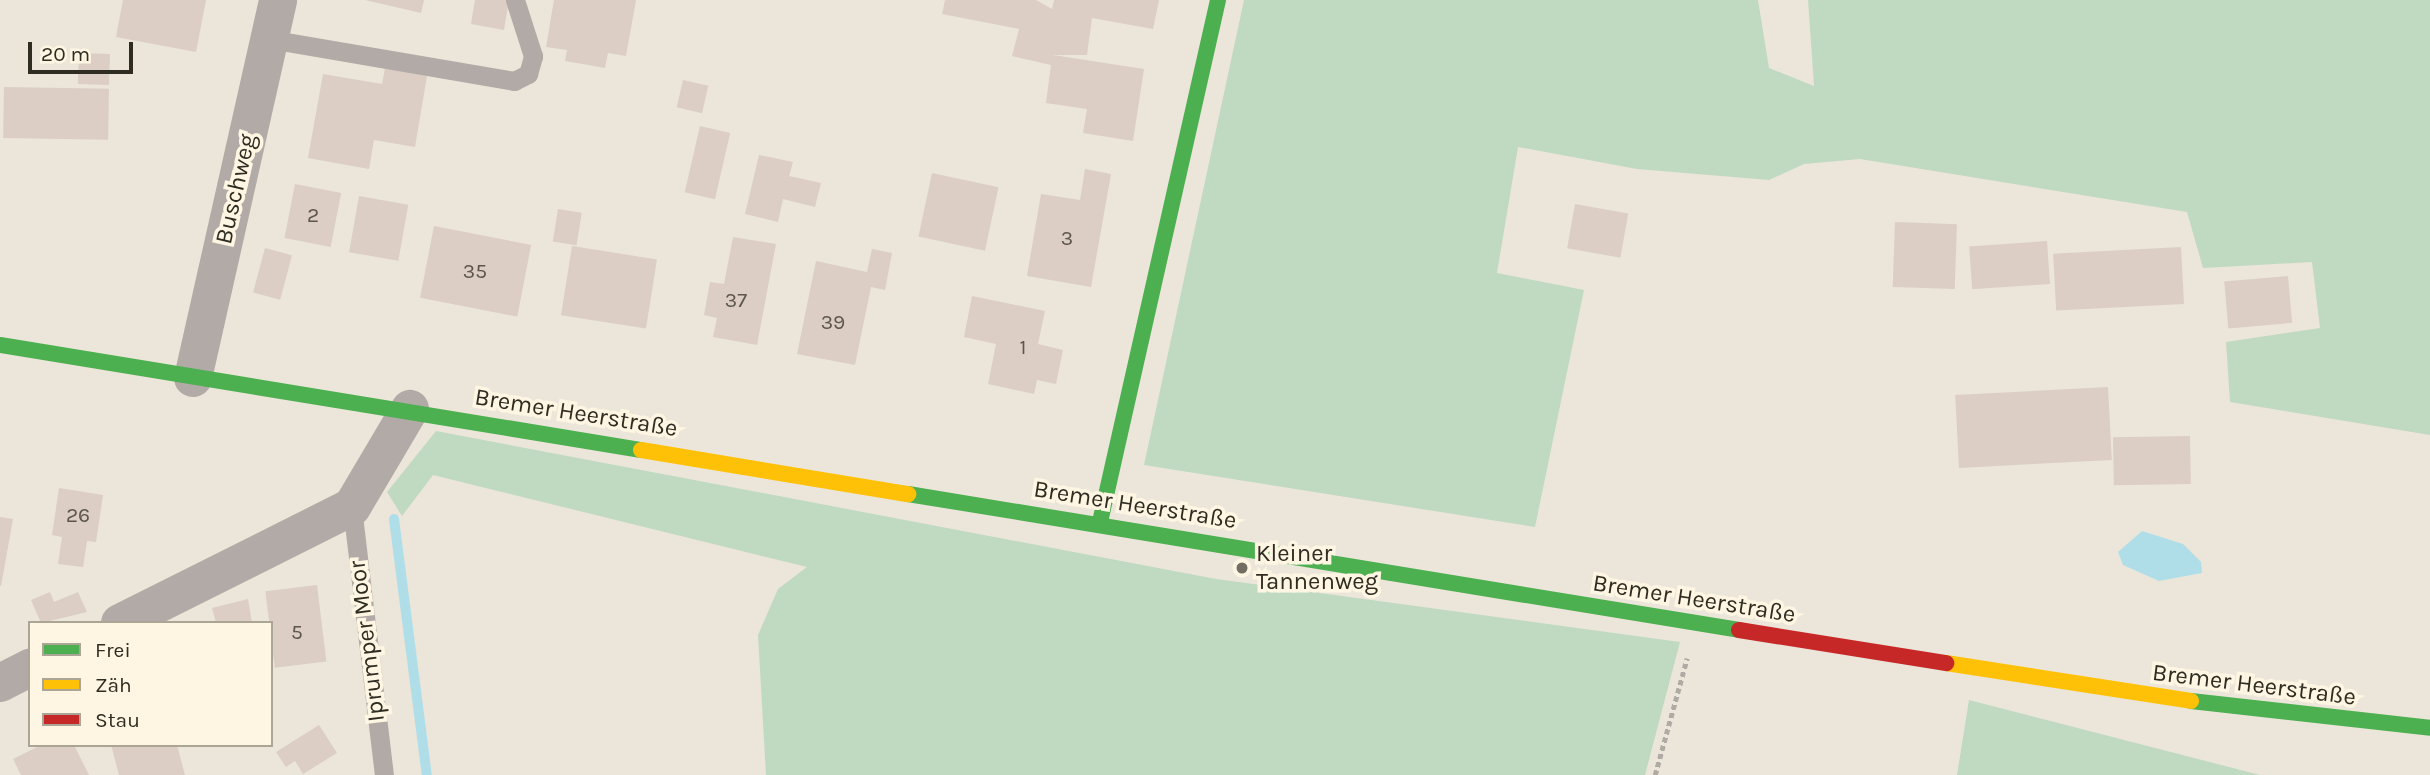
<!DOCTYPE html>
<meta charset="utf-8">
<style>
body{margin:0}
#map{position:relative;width:2430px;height:775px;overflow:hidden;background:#ebe6d9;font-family:Karla,sans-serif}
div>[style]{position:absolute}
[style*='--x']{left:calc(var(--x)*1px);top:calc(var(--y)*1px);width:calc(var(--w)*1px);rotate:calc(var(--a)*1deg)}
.green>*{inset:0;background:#c0d9c1}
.water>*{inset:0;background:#b0dee8}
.stream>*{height:10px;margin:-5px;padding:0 5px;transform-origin:5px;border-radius:5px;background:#b0dee8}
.building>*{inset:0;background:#dccec4;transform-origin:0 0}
.path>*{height:4.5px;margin-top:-2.25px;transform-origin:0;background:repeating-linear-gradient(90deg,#b0aaa5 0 5px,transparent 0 8.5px)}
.lane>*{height:19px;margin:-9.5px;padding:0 9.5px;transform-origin:9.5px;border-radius:9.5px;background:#b2aaa7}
.street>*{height:38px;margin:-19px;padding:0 19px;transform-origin:19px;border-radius:19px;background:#b2aaa7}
.fast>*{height:16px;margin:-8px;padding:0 8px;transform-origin:8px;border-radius:8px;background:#4caf50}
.slow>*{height:16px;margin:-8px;padding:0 8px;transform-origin:8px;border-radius:8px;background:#ffc107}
.jam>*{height:16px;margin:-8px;padding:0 8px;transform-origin:8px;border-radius:8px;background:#c62828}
.dots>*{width:19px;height:19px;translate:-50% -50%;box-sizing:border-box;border:4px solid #fef6e3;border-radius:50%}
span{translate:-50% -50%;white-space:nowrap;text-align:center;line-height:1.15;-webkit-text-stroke:7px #fef6e3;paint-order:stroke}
.number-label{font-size:21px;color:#5c564c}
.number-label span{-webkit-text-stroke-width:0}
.street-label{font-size:24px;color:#2f2c22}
.poi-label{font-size:24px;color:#2f2c22}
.left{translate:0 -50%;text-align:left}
.legend{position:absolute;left:28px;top:621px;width:245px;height:126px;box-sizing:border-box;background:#fef6e3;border:2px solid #aba596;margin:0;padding:9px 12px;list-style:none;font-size:21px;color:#2f2c22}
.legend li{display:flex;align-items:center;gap:14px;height:35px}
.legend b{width:35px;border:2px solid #aba596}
.scale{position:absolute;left:28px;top:42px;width:105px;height:32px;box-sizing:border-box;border:4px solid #2f2c22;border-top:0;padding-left:9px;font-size:21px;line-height:24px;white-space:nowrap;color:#2f2c22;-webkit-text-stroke:5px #fef6e3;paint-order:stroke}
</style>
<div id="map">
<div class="green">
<i style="clip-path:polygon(1244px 0,1758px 0,1769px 68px,1814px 86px,1808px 0,2430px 0,2430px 435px,2230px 402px,2226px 342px,2320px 328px,2312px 262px,2203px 268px,2187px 212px,1860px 159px,1804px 164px,1769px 180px,1637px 169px,1518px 147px,1497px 273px,1584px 290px,1535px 527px,1144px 465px)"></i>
<i style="clip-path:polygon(436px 431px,1216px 579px,1680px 642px,1645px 775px,766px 775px,758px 635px,778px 589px,807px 567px,433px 475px,402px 516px,387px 492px)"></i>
<i style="clip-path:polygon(1969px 700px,2260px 775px,1957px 775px)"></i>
</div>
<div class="water">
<i style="clip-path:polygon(2142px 531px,2183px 544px,2201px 562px,2202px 573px,2159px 581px,2123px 565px,2118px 552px)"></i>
</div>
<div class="stream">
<i style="--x:394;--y:519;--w:258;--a:82.7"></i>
</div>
<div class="building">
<i style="clip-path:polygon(123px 0,206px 0,196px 52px,116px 37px)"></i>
<i style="clip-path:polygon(365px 0,424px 0,421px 13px)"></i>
<i style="clip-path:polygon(475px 0,509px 0,504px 30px,471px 24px)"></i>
<i style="clip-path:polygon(554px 0,636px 0,626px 56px,608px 53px,605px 68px,565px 61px,567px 50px,546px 47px)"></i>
<i style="clip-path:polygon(945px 0,1036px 0,1052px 9px,1054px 0,1159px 0,1153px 29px,1092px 18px,1087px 55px,1053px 55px,1144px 69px,1133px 141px,1083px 133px,1087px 109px,1046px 103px,1051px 65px,1012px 56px,1019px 29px,942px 14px)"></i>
<i style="left:79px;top:53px;width:31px;height:31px;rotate:2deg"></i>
<i style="clip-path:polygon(385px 68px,427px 76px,415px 147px,374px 140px,369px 169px,308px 158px,323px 74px,382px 84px)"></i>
<i style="left:683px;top:80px;width:26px;height:28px;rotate:13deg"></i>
<i style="left:4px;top:87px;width:105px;height:51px;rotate:1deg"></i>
<i style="left:700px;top:126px;width:31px;height:68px;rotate:13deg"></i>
<i style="clip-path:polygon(759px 155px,793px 162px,789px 176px,821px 183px,815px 207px,783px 199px,778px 222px,745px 214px)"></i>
<i style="clip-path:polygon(1085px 169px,1111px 174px,1091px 287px,1027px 276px,1041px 194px,1080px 200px)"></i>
<i style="left:932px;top:173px;width:68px;height:65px;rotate:12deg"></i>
<i style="left:295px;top:184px;width:47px;height:55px;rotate:11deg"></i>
<i style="left:359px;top:196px;width:50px;height:57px;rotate:10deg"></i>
<i style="left:1575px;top:204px;width:54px;height:45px;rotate:10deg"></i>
<i style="left:558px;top:209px;width:24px;height:33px;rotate:9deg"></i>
<i style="left:1895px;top:222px;width:62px;height:65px;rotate:2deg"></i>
<i style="left:434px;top:226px;width:99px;height:73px;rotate:11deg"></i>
<i style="clip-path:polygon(733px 237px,776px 244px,757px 345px,713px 337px,717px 318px,704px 315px,710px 282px,724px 284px)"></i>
<i style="left:2047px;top:241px;width:43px;height:78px;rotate:86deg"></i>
<i style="left:572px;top:246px;width:86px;height:70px;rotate:9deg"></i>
<i style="left:2181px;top:247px;width:57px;height:128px;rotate:87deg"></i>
<i style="left:265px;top:248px;width:28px;height:46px;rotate:15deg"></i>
<i style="clip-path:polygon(872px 249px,892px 253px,885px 290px,871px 287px,855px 365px,797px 354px,816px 261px,867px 272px)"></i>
<i style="left:2288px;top:276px;width:47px;height:64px;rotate:85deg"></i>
<i style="clip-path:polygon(972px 296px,1045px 311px,1038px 344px,1063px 350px,1056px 384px,1037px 380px,1034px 394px,988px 384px,996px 344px,964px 337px)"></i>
<i style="left:2108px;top:387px;width:73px;height:153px;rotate:87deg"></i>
<i style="left:2190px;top:436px;width:48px;height:77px;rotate:89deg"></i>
<i style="clip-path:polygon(59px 488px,103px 495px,96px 542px,87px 541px,83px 567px,58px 564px,62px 537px,52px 535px)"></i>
<i style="clip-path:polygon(0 517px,13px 519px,1px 586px,0 586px)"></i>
<i style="left:317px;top:585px;width:77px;height:52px;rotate:83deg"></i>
<i style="clip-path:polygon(50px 592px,54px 602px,78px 592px,87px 612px,41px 623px,31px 600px)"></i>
<i style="clip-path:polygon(248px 599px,252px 623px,216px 623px,212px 608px)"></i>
<i style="clip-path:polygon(319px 725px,337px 753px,303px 774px,295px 761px,286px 767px,276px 752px)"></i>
<i style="clip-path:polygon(41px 745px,74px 745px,89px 775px,21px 775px,13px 759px)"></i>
<i style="clip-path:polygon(111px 745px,177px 745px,185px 775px,119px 775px)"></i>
</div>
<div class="path">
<i style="--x:1655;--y:775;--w:121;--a:-74.7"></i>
</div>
<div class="lane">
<i style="--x:269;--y:39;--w:249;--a:9.7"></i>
<i style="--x:514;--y:81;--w:16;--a:-27"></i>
<i style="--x:528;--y:74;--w:19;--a:-74"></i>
<i style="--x:533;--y:56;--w:59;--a:-107.8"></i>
<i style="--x:352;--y:507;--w:270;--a:83.2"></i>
</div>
<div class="street">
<i style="--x:193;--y:378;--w:387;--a:-77.3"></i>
<i style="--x:120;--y:623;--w:259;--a:-26.6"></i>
<i style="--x:352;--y:507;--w:114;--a:-59.4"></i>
<i style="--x:0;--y:683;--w:34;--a:-27"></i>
</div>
<div class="fast">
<i style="--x:0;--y:345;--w:650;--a:9.3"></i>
<i style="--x:908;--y:494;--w:842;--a:9.29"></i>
<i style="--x:1100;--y:522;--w:535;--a:-77.26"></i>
<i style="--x:2191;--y:701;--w:241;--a:6.4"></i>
</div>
<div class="slow">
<i style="--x:641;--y:450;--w:271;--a:9.4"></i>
<i style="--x:1946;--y:663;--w:248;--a:8.8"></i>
</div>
<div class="jam">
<i style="--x:1739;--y:630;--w:210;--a:9.1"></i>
</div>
<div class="dots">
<i style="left:1242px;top:568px;background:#716d62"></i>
</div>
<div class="number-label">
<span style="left:313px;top:215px">2</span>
<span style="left:1067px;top:238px">3</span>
<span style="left:475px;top:271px">35</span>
<span style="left:736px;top:300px">37</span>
<span style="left:833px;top:322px">39</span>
<span style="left:1023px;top:347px">1</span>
<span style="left:78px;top:515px">26</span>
<span style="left:297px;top:632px">5</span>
</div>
<div class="street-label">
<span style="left:236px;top:189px;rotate:-77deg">Buschweg</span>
<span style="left:576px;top:413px;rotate:9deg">Bremer Heerstraße</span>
<span style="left:1135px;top:505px;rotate:9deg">Bremer Heerstraße</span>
<span style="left:1694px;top:599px;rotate:9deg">Bremer Heerstraße</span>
<span style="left:367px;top:641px;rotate:-97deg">Iprumper Moor</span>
<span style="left:2254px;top:685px;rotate:7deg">Bremer Heerstraße</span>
</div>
<div class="poi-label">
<span class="left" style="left:1256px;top:568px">Kleiner<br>Tannenweg</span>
</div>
<ul class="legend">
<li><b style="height:9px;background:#4caf50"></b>Frei</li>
<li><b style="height:9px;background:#ffc107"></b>Zäh</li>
<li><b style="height:9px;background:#c62828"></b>Stau</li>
</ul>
<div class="scale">20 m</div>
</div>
